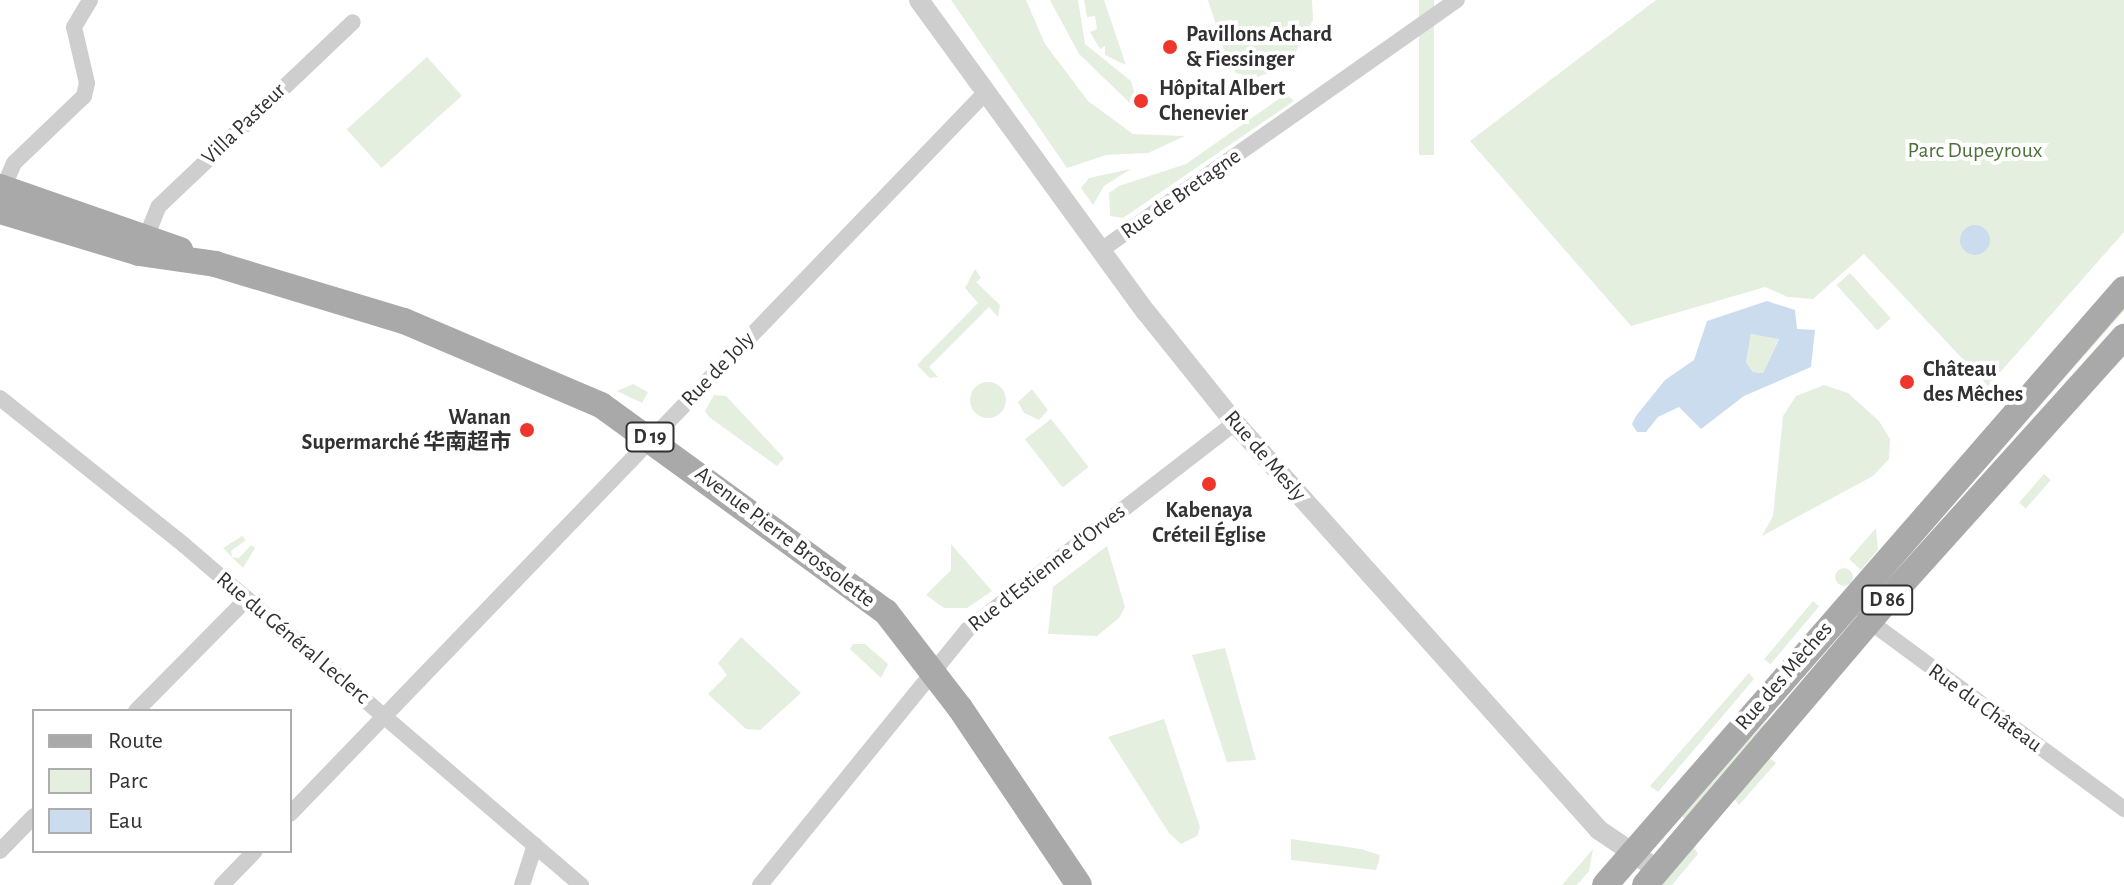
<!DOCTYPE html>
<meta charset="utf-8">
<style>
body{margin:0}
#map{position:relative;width:2124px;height:885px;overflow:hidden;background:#fff;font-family:"Alegreya Sans","Noto Sans SC",sans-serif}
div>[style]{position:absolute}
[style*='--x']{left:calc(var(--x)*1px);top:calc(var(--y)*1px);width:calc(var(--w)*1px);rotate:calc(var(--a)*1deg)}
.green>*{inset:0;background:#e5efdf;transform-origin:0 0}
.round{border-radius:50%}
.water>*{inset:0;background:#cbdcef}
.minor>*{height:16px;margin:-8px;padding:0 8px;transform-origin:8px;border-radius:8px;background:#cecece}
.tertiary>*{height:20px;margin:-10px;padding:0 10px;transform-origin:10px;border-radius:10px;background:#cecece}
.primary>*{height:26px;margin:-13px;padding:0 13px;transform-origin:13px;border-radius:13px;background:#a9a9a9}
.dots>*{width:22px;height:22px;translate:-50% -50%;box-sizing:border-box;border:4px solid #fff;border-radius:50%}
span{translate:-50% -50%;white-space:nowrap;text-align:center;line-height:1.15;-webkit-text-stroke:8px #fff;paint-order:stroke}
.shield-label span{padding:2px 6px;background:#fff;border:2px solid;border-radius:6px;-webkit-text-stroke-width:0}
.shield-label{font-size:20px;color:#313131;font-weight:700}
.poi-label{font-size:22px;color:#313131;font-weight:700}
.left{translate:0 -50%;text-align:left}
.right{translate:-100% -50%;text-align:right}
.street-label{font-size:22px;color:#313131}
.park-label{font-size:22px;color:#4e703b}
.legend{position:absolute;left:32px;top:709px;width:260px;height:144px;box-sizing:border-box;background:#fff;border:2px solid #adadad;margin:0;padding:10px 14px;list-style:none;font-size:24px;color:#313131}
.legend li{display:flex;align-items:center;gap:16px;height:40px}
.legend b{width:40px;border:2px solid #adadad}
</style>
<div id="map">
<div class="green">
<i style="clip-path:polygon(951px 0,1026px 0,1045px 44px,1088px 101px,1133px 134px,1185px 136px,1148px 153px,1106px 155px,1067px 168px)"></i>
<i style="clip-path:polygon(1050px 0,1078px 0,1085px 44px,1131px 81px,1137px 102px,1133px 106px,1079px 54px)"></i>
<i style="clip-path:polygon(1084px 0,1104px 0,1126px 65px,1105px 55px,1105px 46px,1100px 49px,1090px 32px,1097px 29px,1095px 16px,1087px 17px)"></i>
<i style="clip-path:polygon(1208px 0,1312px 0,1313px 20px,1294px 55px,1280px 69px,1254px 78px,1236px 73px,1227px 59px)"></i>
<i style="left:1419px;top:0;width:15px;height:155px"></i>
<i style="clip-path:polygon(1656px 0,2124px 0,2124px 232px,1988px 386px,1864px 254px,1813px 299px,1788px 297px,1765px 287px,1631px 326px,1470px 141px)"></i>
<i style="left:427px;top:57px;width:52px;height:108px;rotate:48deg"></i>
<i style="clip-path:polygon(1286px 94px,1294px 101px,1123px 218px,1110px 216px,1109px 193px,1119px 186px,1186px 164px)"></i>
<i style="clip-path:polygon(1131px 169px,1104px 186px,1093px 205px,1081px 188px,1089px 178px)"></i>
<i style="clip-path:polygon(975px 269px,981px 278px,976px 282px,1000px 305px,998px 317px,989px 307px,929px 367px,938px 377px,930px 378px,917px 365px,978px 303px,965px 288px)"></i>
<i style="left:1850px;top:273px;width:61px;height:18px;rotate:48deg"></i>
<i style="clip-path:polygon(2124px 303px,2124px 311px,1963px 492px)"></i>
<i style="clip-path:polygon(1751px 334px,1779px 338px,1763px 373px,1753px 372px,1746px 362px)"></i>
<i class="round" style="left:970px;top:382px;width:36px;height:36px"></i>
<i style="clip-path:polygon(633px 384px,648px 392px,642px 403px,617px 391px)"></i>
<i style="clip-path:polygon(1824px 385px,1848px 393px,1879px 421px,1890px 439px,1889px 459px,1873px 476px,1762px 536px,1773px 516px,1783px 416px,1796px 396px)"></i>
<i style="clip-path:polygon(1032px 389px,1048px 410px,1039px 420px,1024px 413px,1018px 402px)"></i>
<i style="clip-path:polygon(714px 395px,726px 396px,784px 458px,777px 466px,709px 417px,705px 411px)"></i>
<i style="left:1051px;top:419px;width:61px;height:33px;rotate:52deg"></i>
<i style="left:2044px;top:474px;width:9px;height:38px;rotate:41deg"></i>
<i style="clip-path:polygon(1876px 528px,1878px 550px,1861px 570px,1849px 559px)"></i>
<i style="clip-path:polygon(242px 536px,246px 540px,231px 551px,232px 557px,239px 558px,251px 545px,255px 548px,243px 568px,223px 548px)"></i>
<i style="clip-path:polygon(951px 544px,992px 591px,967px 608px,944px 608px,926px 595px,951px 570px)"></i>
<i style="clip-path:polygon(1107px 546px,1125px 607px,1119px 618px,1097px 636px,1048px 634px,1053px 587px)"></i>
<i class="round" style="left:1835px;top:568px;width:18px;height:18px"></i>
<i style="left:1813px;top:601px;width:8px;height:76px;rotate:40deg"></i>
<i style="clip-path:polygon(741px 637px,801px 693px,760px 730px,746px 729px,708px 694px,727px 675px,718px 663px)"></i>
<i style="clip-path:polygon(853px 644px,865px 644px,888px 664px,881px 678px,850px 649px)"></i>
<i style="clip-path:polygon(1225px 648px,1256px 760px,1227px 762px,1192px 655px)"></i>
<i style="clip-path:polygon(1749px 673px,1754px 679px,1658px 792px,1650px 786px)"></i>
<i style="clip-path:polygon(1164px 719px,1200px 827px,1197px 836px,1181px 844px,1169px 833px,1108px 737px)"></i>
<i style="clip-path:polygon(1768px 719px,1762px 729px,1686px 820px,1679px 814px)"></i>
<i style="clip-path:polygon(1768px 757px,1776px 763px,1739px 805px,1734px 798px)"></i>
<i style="clip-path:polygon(1291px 839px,1361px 849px,1380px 855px,1378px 864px,1376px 870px,1291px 860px)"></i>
<i style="clip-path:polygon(1693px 846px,1698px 854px,1672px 885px,1659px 885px)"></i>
<i style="clip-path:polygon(1593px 849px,1589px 871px,1577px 885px,1562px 885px)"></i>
</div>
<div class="water">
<i class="round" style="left:1960px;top:225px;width:30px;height:30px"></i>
<i style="clip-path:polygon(evenodd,1767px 301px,1795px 310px,1797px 329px,1815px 330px,1811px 367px,1744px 396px,1701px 429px,1679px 407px,1658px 417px,1646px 432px,1637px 432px,1632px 424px,1636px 416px,1665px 380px,1694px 360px,1707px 321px,1767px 301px,1751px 334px,1779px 339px,1763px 373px,1753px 372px,1746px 362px,1751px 334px)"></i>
</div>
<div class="minor">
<i style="--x:3;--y:188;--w:27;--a:-66"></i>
<i style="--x:14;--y:163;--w:97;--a:-43.7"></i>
<i style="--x:84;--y:96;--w:13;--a:-77"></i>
<i style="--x:87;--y:83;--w:57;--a:-103.1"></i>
<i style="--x:74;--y:27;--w:31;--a:-59"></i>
<i style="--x:147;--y:235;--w:31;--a:-68"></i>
<i style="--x:159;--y:206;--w:267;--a:-43.5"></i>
<i style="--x:1101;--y:250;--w:435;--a:-35.1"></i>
<i style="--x:0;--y:398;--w:236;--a:38.6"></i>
<i style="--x:184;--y:545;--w:523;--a:40.58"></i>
<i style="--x:1865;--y:618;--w:322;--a:36.4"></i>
<i style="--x:136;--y:711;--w:158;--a:-45.3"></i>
<i style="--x:290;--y:814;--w:1001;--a:-46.05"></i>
<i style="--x:0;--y:851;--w:49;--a:-45.8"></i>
<i style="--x:222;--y:885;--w:47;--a:-45.9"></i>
<i style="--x:522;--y:885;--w:42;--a:-72"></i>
<i style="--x:760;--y:885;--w:328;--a:-50.9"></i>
<i style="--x:967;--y:630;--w:339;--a:-37.7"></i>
</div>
<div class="tertiary">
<i style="--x:919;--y:0;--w:386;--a:54"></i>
<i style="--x:1146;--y:312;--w:142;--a:51.3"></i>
<i style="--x:1235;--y:423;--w:546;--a:48.19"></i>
<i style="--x:1599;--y:830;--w:71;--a:34.1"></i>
</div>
<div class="primary">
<i style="--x:0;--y:187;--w:191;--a:19.3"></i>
<i style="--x:0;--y:211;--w:145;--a:16.8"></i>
<i style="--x:139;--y:253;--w:77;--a:8.2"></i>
<i style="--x:215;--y:264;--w:197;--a:16.8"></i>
<i style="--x:404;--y:321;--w:214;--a:23.1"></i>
<i style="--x:601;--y:405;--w:352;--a:36"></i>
<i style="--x:886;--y:612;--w:121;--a:52.4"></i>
<i style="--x:960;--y:708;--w:213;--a:56.1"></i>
<i style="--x:1605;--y:885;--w:790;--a:-48.95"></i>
<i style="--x:1645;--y:885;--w:375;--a:-49.6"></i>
<i style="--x:1888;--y:599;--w:353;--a:-48"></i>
</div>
<div class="dots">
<i style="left:1170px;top:47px;background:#ef362d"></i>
<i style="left:1141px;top:101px;background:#ef362d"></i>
<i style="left:1907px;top:382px;background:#ef362d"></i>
<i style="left:527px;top:430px;background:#ef362d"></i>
<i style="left:1209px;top:484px;background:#ef362d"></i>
</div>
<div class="shield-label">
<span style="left:650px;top:437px">D 19</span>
<span style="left:1887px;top:600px">D 86</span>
</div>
<div class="poi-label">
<span class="left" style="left:1186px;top:47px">Pavillons Achard<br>&amp; Fiessinger</span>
<span class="left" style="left:1159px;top:101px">Hôpital Albert<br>Chenevier</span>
<span class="left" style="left:1923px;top:382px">Château<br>des Mêches</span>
<span class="right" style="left:511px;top:430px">Wanan<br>Supermarché 华南超市</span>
<span style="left:1209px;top:523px">Kabenaya<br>Créteil Église</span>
</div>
<div class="street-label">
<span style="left:244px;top:124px;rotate:-44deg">Villa Pasteur</span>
<span style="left:1181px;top:194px;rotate:-35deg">Rue de Bretagne</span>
<span style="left:718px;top:369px;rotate:-46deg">Rue de Joly</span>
<span style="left:1265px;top:456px;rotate:49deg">Rue de Mesly</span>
<span style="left:785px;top:537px;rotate:37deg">Avenue Pierre Brossolette</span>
<span style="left:1047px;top:568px;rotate:-38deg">Rue d'Estienne d'Orves</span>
<span style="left:293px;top:638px;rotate:40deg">Rue du Général Leclerc</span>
<span style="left:1784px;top:676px;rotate:-49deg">Rue des Mèches</span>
<span style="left:1985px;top:708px;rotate:36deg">Rue du Château</span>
</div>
<div class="park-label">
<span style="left:1975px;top:151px">Parc Dupeyroux</span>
</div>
<ul class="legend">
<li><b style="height:10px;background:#a9a9a9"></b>Route</li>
<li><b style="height:22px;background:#e5efdf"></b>Parc</li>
<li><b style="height:22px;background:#cbdcef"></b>Eau</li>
</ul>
</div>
